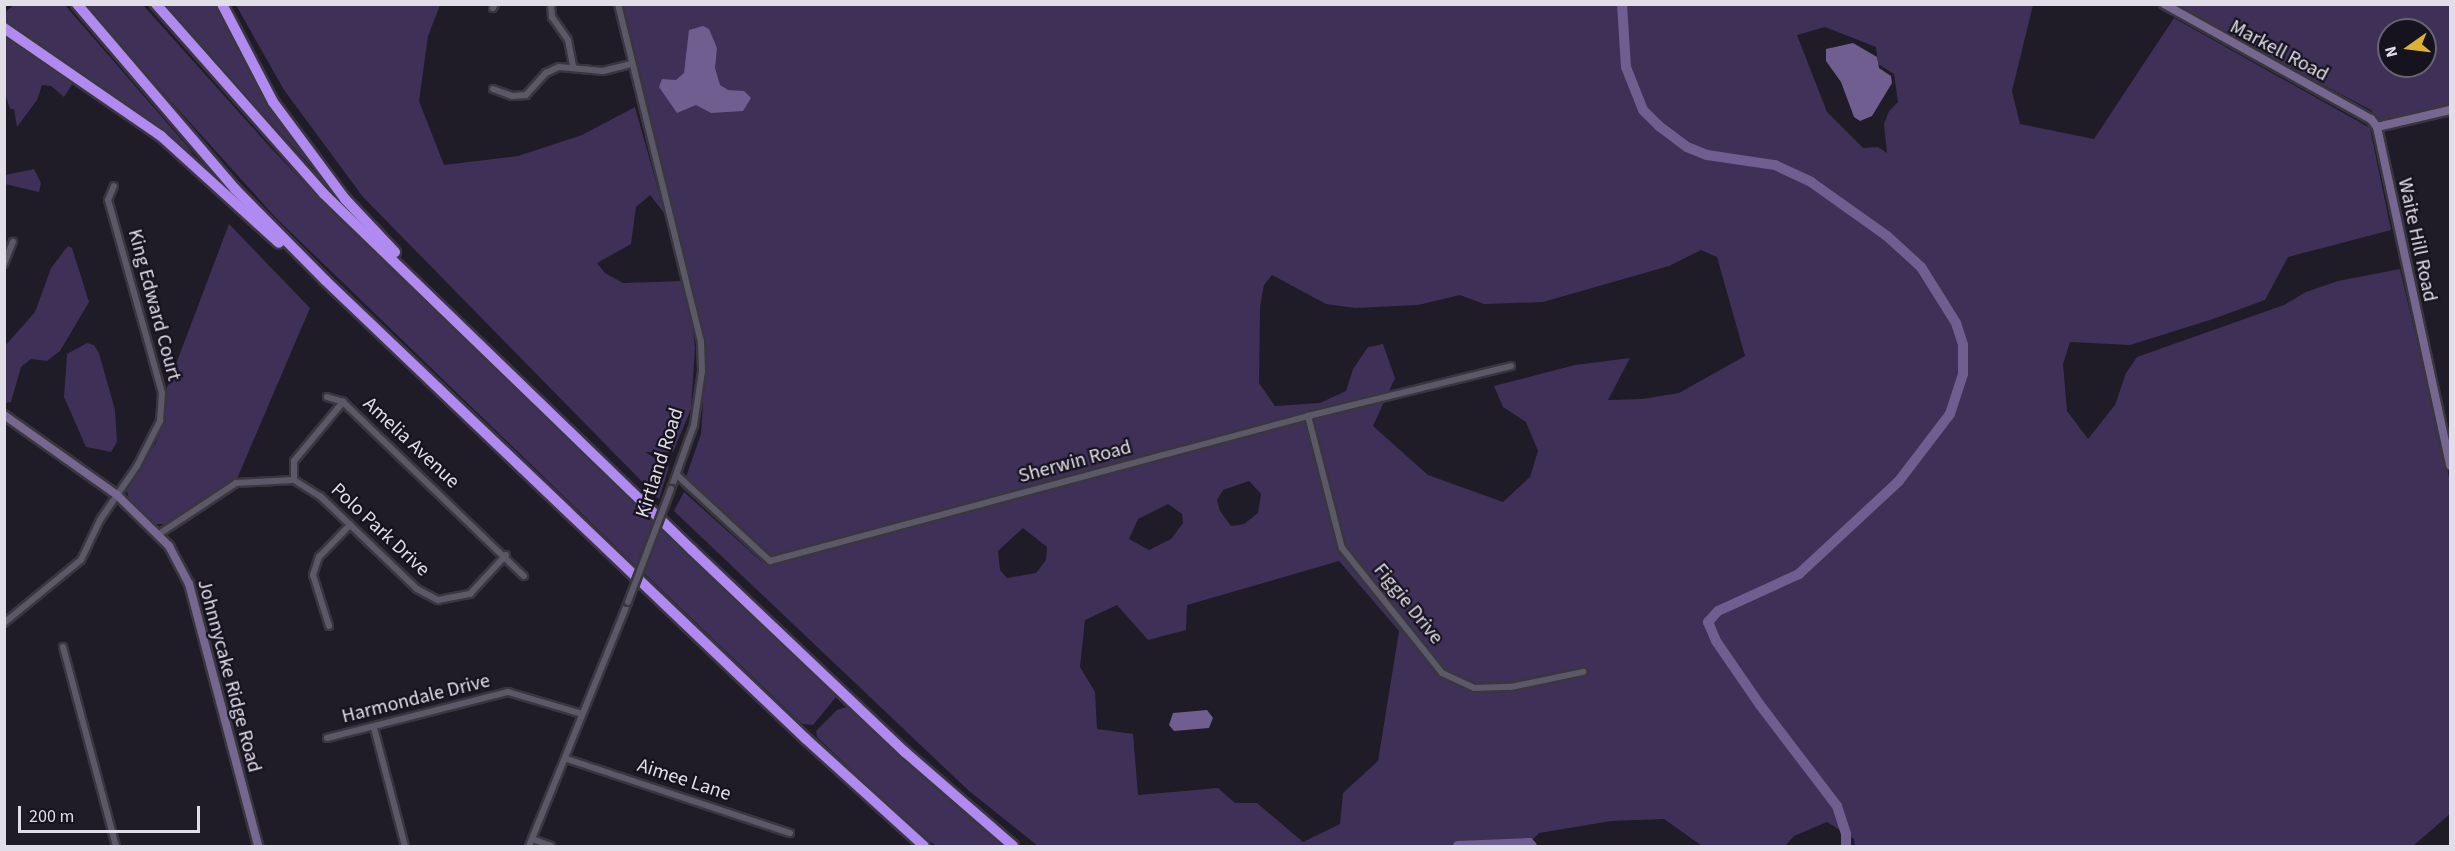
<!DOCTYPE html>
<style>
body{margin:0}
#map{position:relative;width:2455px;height:851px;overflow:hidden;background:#1f1b27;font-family:"Source Sans 3",sans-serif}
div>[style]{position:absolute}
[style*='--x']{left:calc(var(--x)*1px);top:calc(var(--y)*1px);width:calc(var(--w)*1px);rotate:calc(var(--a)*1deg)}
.green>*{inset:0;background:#3f3058}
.water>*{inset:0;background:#6f5e8f}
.river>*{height:10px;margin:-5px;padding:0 5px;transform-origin:5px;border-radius:5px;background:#6f5e8f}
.roads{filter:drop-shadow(2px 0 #39363f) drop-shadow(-2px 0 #39363f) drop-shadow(0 2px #39363f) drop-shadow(0 -2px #39363f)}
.street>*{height:6px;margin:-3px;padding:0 3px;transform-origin:3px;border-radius:3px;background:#5d5867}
.secondary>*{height:8px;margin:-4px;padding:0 4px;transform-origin:4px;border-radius:4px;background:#766790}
.highway>*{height:10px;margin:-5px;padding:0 5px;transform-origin:5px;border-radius:5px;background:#b089f1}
.bridges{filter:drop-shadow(2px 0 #39363f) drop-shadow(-2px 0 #39363f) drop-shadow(0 2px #39363f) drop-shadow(0 -2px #39363f)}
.street-bridge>*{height:6px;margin:-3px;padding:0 3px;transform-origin:3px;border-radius:3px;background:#5d5867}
span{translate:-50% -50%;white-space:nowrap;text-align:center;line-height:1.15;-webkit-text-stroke:4.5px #16121e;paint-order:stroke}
.street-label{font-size:20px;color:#e1dee7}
.frame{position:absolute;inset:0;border:6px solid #e1dee7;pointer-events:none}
.north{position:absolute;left:2377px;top:18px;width:60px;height:60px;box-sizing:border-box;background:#16121e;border:2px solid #67646e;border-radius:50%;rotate:256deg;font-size:16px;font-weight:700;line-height:24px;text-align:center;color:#e1dee7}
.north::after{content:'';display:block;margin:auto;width:21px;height:27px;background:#dbb233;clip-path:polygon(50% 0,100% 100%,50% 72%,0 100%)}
.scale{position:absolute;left:18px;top:806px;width:182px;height:27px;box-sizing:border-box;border:3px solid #e1dee7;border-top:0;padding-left:8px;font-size:18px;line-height:21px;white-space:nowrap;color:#e1dee7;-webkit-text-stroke:4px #16121e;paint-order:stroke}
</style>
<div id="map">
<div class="green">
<i style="clip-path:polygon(14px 5px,65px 5px,194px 154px,5px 21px,5px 12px)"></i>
<i style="clip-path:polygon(84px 5px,143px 5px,270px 147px,337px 217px,653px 521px,636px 566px,276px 218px)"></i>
<i style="clip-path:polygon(163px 5px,215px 5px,252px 74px,320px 176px)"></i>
<i style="clip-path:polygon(236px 5px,440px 5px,428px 36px,419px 101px,444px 165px,518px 156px,582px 135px,635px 107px,665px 214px,650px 195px,636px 207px,631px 244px,597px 263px,605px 273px,623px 283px,682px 281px,690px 307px,695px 348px,691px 409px,673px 452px,645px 452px,669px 467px,659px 499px,363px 197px,284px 90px)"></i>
<i style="clip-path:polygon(evenodd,622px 5px,2033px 5px,2012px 91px,2020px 124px,2094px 139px,2174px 18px,2370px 128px,2391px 230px,2288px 257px,2265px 300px,2213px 319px,2130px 345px,2070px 342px,2063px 364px,2067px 411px,2088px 439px,2115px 405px,2126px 373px,2137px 357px,2284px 305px,2306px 292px,2338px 281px,2400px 269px,2450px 482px,2450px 814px,2413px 846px,1855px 846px,1854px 839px,1827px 822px,1794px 836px,1785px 846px,1702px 846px,1664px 819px,1611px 821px,1539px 833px,1529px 843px,1507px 845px,1038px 846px,969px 791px,674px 511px,684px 492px,762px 562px,789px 560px,998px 504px,1223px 437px,770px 558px,686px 477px,701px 434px,706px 347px,622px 5px,1825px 27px,1876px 47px,1878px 64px,1894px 74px,1898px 102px,1889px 111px,1884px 124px,1887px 153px,1878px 147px,1863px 148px,1827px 112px,1797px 35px,1825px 27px,622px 5px,1701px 250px,1717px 257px,1745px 356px,1679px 393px,1642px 399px,1608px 400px,1630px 358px,1575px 365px,1494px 386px,1503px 407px,1526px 422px,1538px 451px,1530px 477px,1503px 502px,1428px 475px,1373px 426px,1395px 378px,1383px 344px,1368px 347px,1353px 369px,1346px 391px,1320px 403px,1275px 406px,1259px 383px,1260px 307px,1264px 285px,1272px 275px,1326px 304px,1355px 308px,1418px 305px,1460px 295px,1484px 304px,1543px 302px,1669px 266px,1701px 250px,622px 5px,1249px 481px,1261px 494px,1258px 513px,1244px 524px,1231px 526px,1220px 511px,1217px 500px,1223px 490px,1249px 481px,622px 5px,1168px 504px,1182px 514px,1183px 523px,1171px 539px,1149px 550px,1129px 539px,1138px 519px,1168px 504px,622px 5px,1023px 528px,1047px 547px,1046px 560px,1036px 573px,1007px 578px,1000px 570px,998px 551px,1023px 528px,622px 5px,1339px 561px,1399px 631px,1378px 761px,1343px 793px,1340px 824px,1303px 842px,1257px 803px,1235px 803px,1218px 788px,1138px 795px,1133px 734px,1097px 729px,1095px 692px,1080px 667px,1085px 620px,1117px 605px,1148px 640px,1186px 630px,1187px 605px,1339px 561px)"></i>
<i style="clip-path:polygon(evenodd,2171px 5px,2450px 5px,2450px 105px,2380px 122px,2371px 110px,2171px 5px,2389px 30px,2425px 30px,2425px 66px,2389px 66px,2389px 30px)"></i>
<i style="clip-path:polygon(4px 36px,73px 83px,64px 97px,51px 86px,42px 85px,37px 100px,17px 127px,14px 109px,10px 109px,5px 93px)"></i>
<i style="clip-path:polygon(34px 169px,41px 183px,39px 192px,5px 184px,5px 175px)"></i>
<i style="clip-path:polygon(229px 224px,310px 308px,236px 481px,165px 524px,155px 524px,129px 498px,126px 488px,156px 443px,163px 423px,165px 393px)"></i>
<i style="clip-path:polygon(68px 246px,72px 248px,89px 302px,60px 351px,47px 361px,31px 359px,21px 367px,11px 402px,5px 403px,5px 346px,35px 312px,51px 268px)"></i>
<i style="clip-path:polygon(87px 343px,94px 345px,99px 353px,115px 410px,117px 442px,111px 452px,86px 447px,64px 397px,67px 354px)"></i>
<i style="clip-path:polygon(661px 529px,836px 697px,813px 725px,802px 724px,644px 573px)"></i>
<i style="clip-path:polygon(847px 707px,928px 782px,1002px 846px,936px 846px,900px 816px,817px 737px,816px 731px,837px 710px)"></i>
</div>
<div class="water">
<i style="clip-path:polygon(703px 26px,709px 29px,717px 48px,715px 68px,720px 85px,728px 90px,744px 91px,751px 98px,743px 111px,711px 113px,696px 105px,677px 113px,659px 87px,662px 79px,676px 80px,684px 73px,689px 30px)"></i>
<i style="clip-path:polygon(1853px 43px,1877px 57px,1879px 68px,1891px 76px,1892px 83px,1872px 116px,1860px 121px,1854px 117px,1841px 82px,1826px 61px,1826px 49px)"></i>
<i style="clip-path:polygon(1207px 710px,1213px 718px,1209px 728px,1174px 731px,1169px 725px,1173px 713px)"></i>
</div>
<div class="river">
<i style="--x:1622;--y:4;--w:63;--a:86.4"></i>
<i style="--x:1626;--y:67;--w:46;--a:68.4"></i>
<i style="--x:1643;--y:110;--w:23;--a:45"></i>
<i style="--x:1659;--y:126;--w:35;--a:37"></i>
<i style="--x:1687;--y:147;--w:22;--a:22"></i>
<i style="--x:1707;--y:155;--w:69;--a:8.4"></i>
<i style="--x:1775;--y:165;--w:40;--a:25"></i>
<i style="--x:1811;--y:182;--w:93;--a:35.4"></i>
<i style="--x:1887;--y:236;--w:46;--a:42.4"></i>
<i style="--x:1921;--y:267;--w:66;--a:58"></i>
<i style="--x:1956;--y:323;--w:23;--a:72"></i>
<i style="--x:1963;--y:345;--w:29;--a:90"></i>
<i style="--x:1963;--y:374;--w:42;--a:108"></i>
<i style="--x:1950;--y:414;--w:84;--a:127.3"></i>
<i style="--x:1899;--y:481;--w:137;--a:137.1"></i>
<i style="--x:1799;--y:574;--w:89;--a:155.4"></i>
<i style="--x:1718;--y:611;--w:15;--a:132"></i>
<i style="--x:1708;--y:622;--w:21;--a:67"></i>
<i style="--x:1716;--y:641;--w:78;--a:55.5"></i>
<i style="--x:1760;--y:705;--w:127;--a:52.7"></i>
<i style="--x:1837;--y:806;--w:29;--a:72"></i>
<i style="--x:1846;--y:834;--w:12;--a:90"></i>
<i style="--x:1458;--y:846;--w:71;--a:-2.4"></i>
<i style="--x:1529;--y:843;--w:4;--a:45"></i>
</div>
<div class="roads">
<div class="street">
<i style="--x:551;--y:4;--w:13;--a:86"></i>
<i style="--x:552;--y:17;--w:28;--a:55"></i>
<i style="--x:568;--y:40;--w:26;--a:79"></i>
<i style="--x:618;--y:4;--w:348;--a:76.2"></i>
<i style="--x:701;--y:342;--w:29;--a:88"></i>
<i style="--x:702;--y:371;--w:55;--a:98.4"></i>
<i style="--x:694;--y:425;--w:68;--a:109.8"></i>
<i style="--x:493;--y:8;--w:4;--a:-63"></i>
<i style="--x:493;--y:89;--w:20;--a:20"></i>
<i style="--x:512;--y:96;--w:14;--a:-4"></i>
<i style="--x:526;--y:95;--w:30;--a:-48"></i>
<i style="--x:546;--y:73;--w:14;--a:-25"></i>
<i style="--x:559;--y:67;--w:44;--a:5.2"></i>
<i style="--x:603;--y:71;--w:30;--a:-14"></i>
<i style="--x:4;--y:264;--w:24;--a:-68"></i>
<i style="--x:327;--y:397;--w:17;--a:17"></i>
<i style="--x:1308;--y:416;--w:136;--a:75.6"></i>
<i style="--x:1342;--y:548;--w:160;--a:51.3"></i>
<i style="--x:1442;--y:673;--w:35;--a:25"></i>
<i style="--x:1474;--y:688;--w:37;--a:-2"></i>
<i style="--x:1511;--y:687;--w:74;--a:-11.8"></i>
<i style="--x:677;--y:475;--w:127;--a:42.8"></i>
<i style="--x:770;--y:561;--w:557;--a:-15.08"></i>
<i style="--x:1308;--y:416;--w:209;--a:-13.8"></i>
<i style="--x:294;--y:480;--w:19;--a:-90"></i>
<i style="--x:294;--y:461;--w:77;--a:-50.3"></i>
<i style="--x:343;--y:402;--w:251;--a:43.9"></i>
<i style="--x:159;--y:534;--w:92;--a:-33.5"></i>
<i style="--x:236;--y:483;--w:58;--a:-3"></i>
<i style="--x:294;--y:480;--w:31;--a:32"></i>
<i style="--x:320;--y:496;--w:134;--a:43.8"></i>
<i style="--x:417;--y:589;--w:24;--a:28"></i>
<i style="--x:438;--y:600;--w:33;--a:-11"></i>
<i style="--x:470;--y:594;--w:53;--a:-47.3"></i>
<i style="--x:4;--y:623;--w:99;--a:-39.3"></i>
<i style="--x:81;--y:560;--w:44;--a:-64.6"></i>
<i style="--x:100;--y:520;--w:65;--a:-55.6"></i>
<i style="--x:137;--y:466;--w:51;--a:-62.9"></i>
<i style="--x:160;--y:421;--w:28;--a:-86"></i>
<i style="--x:162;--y:393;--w:200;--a:-105.6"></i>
<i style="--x:108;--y:200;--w:15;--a:-67"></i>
<i style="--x:329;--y:626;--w:53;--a:-107.4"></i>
<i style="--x:313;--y:575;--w:19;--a:-72"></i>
<i style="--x:319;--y:557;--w:45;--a:-45.9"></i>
<i style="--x:63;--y:647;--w:206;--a:75.1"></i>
<i style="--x:374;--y:728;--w:122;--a:75.3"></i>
<i style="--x:327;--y:738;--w:187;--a:-14.3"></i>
<i style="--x:508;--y:692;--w:77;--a:16.6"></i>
<i style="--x:567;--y:759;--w:235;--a:18.4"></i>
<i style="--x:532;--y:839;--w:20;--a:20"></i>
<i style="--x:529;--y:846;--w:263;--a:-67.9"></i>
</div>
<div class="secondary">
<i style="--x:2164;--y:4;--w:237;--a:29.1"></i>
<i style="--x:2371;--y:119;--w:10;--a:53"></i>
<i style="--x:2377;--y:127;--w:346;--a:77.8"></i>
<i style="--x:2377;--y:127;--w:75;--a:-13.1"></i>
<i style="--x:4;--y:415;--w:138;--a:35.3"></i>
<i style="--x:117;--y:495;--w:73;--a:44.4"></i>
<i style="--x:169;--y:546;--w:43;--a:62.2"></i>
<i style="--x:189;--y:584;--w:271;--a:75.2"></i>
</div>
<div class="highway">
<i style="--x:77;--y:4;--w:243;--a:49.5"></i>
<i style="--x:235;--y:189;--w:129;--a:45.3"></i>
<i style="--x:326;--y:281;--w:663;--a:43.66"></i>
<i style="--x:806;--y:739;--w:159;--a:42.2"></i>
<i style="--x:156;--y:4;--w:254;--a:48.5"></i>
<i style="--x:324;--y:194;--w:512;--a:44.05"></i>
<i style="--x:692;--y:550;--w:294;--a:43.5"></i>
<i style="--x:905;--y:752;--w:143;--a:41"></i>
<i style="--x:222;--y:4;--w:110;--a:62.5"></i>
<i style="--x:273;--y:102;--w:121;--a:53.4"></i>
<i style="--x:345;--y:199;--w:73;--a:46.7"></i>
<i style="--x:4;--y:28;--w:191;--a:34.5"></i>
<i style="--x:161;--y:136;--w:159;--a:42.2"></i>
</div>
</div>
<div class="bridges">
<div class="street-bridge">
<i style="--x:628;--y:602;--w:121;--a:-69.2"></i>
</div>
</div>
<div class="street-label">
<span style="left:2279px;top:51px;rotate:28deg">Markell Road</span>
<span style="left:2417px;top:240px;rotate:78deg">Waite Hill Road</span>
<span style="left:154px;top:305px;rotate:75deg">King Edward Court</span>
<span style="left:411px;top:443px;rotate:43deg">Amelia Avenue</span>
<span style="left:1075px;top:462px;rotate:-15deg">Sherwin Road</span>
<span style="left:660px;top:463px;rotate:-72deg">Kirtland Road</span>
<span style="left:380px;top:530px;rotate:43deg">Polo Park Drive</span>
<span style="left:1408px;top:604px;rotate:51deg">Figgie Drive</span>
<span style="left:229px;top:676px;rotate:75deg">Johnnycake Ridge Road</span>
<span style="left:416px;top:699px;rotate:-14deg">Harmondale Drive</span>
<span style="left:684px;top:780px;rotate:18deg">Aimee Lane</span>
</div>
<div class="frame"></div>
<div class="north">N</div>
<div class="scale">200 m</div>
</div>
